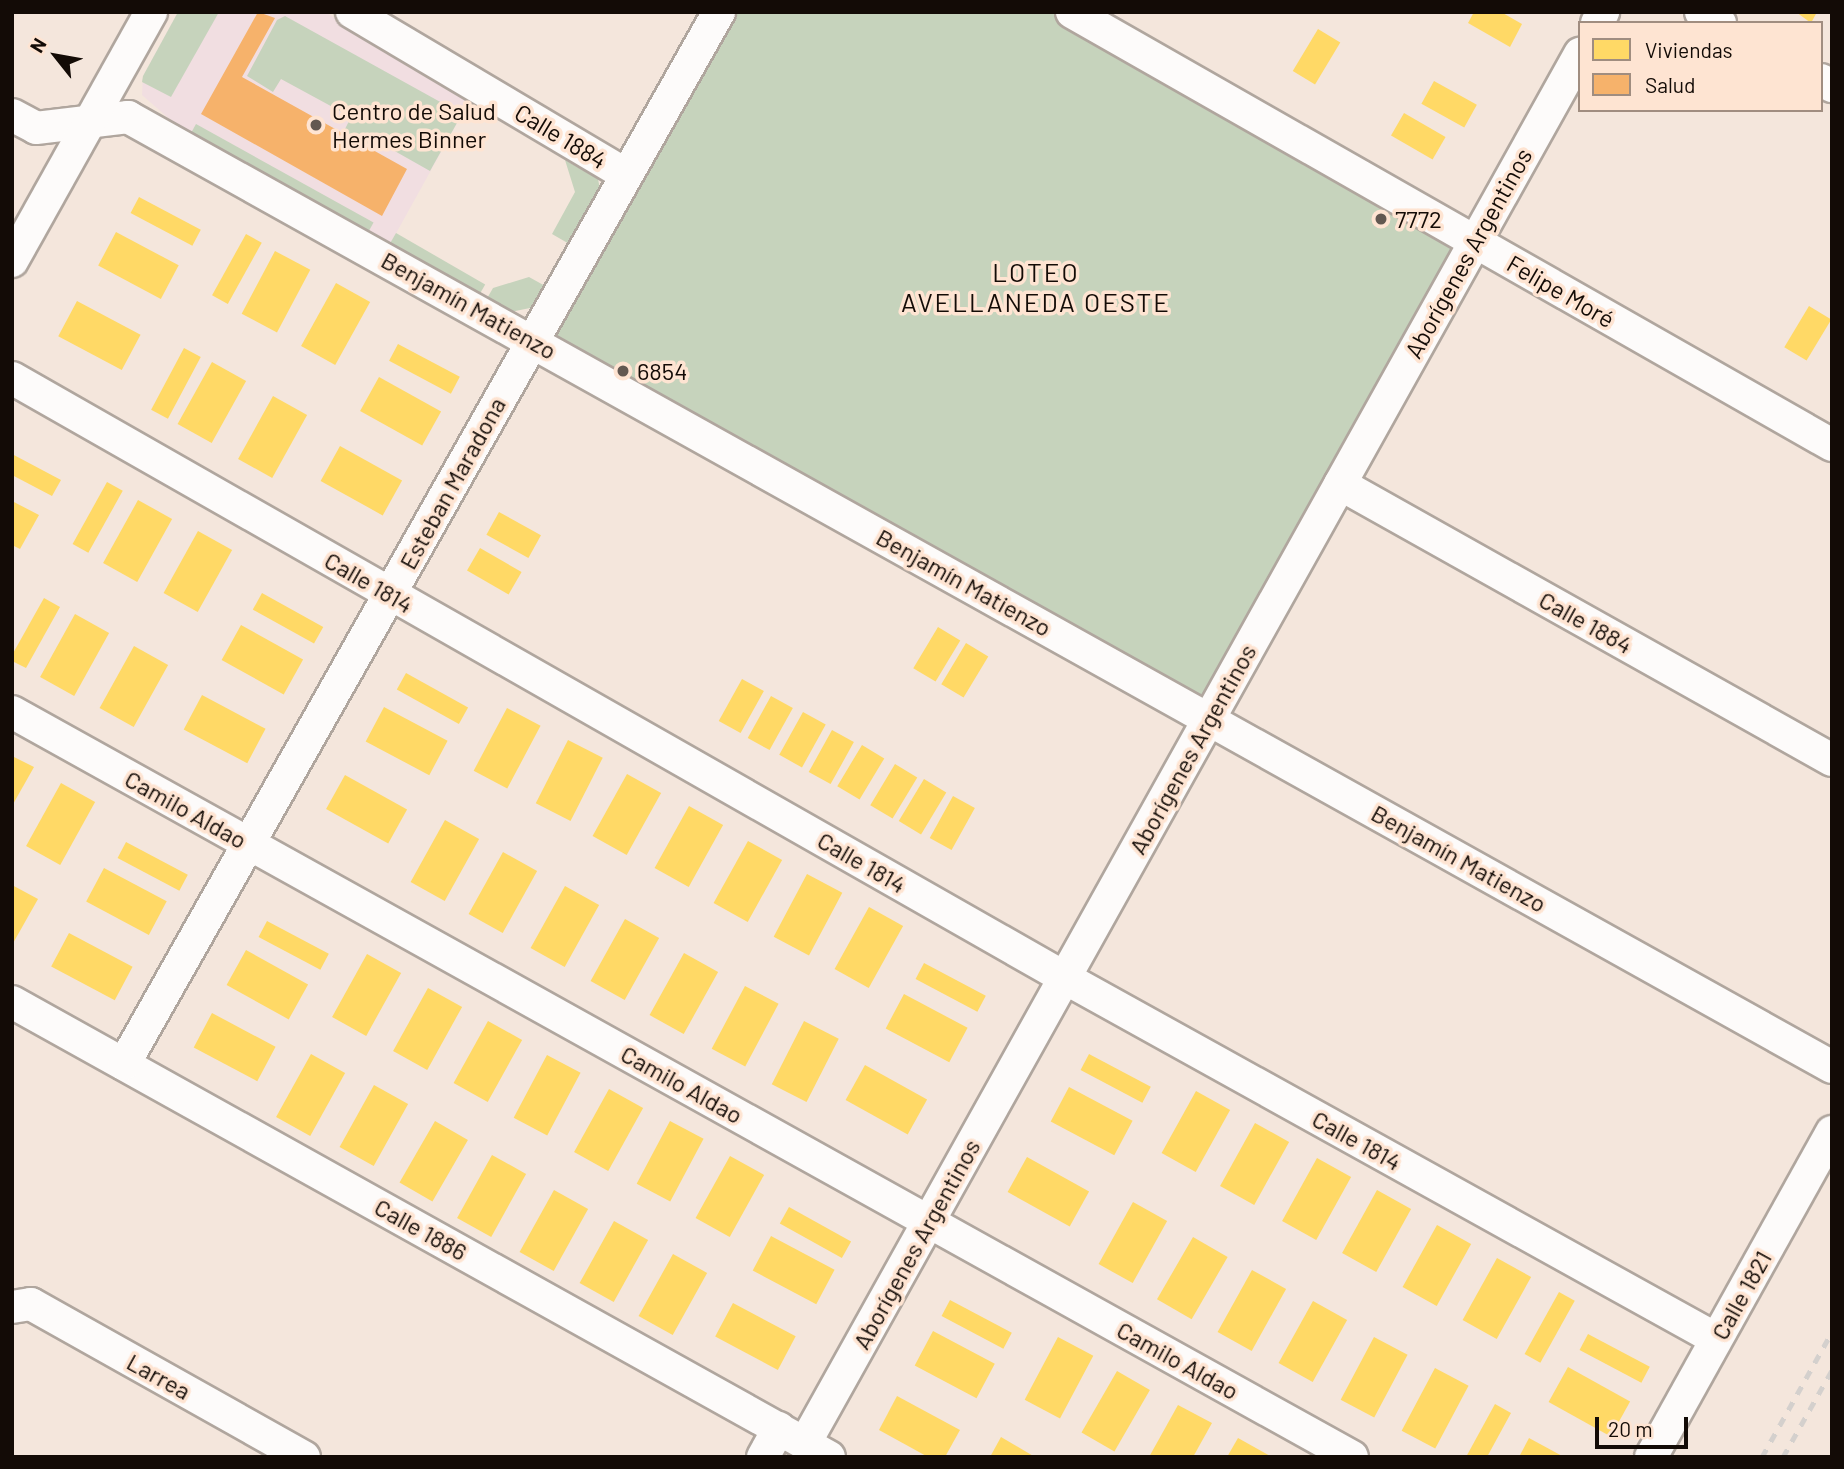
<!DOCTYPE html>
<meta charset="utf-8">
<style>
body{margin:0}
#map{position:relative;width:1844px;height:1469px;overflow:hidden;background:#f4e6dc;font-family:Barlow,sans-serif}
div>[style]{position:absolute}
[style*='--x']{left:calc(var(--x)*1px);top:calc(var(--y)*1px);width:calc(var(--w)*1px);rotate:calc(var(--a)*1deg)}
.medical>*{inset:0;background:#f1dee1}
.green>*{inset:0;background:#c6d3bc;transform-origin:0 0}
.homes>*{inset:0;background:#ffd966;transform-origin:0 0}
.health>*{inset:0;background:#f6b26b}
.roads{filter:drop-shadow(2px 0 #b0a69e) drop-shadow(-2px 0 #b0a69e) drop-shadow(0 2px #b0a69e) drop-shadow(0 -2px #b0a69e)}
.minor>*{height:32px;margin:-16px;padding:0 16px;transform-origin:16px;border-radius:16px;background:#fdfbfa}
.rail>*{height:5px;margin-top:-2.5px;transform-origin:0;background:repeating-linear-gradient(90deg,#d4d0cd 0 9px,transparent 0 18px)}
.dots>*{width:19px;height:19px;translate:-50% -50%;box-sizing:border-box;border:4px solid #fee4d2;border-radius:50%}
span{translate:-50% -50%;white-space:nowrap;text-align:center;line-height:1.15;-webkit-text-stroke:7px #fee4d2;paint-order:stroke}
.poi-label{font-size:24px;color:#130b06}
.left{translate:0 -50%;text-align:left}
.street-label{font-size:24px;color:#130b06}
.neighbourhood-label{font-size:26px;color:#130b06;letter-spacing:2px}
.frame{position:absolute;inset:0;border:14px solid #130b06;pointer-events:none}
.legend{position:absolute;left:1578px;top:21px;width:245px;height:91px;box-sizing:border-box;background:#fee4d2;border:2px solid #a08d80;margin:0;padding:9px 12px;list-style:none;font-size:21px;color:#130b06}
.legend li{display:flex;align-items:center;gap:14px;height:35px}
.legend b{width:35px;border:2px solid #a08d80}
.north{position:absolute;left:21px;top:21px;width:70px;height:70px;-webkit-text-stroke:5px #fee4d2;paint-order:stroke;rotate:301deg;font-size:19px;font-weight:700;line-height:28px;text-align:center;color:#130b06}
.north::after{content:'';display:block;margin:auto;width:24px;height:32px;background:#130b06;clip-path:polygon(50% 0,100% 100%,50% 72%,0 100%)}
.scale{position:absolute;left:1595px;top:1417px;width:93px;height:32px;box-sizing:border-box;border:4px solid #130b06;border-top:0;padding-left:9px;font-size:21px;line-height:24px;white-space:nowrap;color:#130b06;-webkit-text-stroke:5px #fee4d2;paint-order:stroke}
</style>
<div id="map">
<div class="medical">
<i style="clip-path:polygon(178px 12px,325px 12px,470px 100px,389px 246px,189px 136px,142px 95px,143px 76px)"></i>
</div>
<div class="green">
<i style="clip-path:polygon(178px 12px,219px 12px,171px 97px,142px 82px,143px 76px)"></i>
<i style="clip-path:polygon(719px 12px,1072px 12px,1475px 241px,1209px 719px,533px 341px)"></i>
<i style="clip-path:polygon(285px 16px,462px 114px,430px 171px,384px 145px,381px 151px,344px 131px,351px 117px,281px 79px,273px 92px,247px 76px,277px 20px)"></i>
<i style="left:196px;top:124px;width:203px;height:14px;rotate:29deg"></i>
<i style="clip-path:polygon(565px 160px,598px 179px,601px 194px,571px 245px,552px 234px,575px 192px)"></i>
<i style="left:396px;top:233px;width:103px;height:15px;rotate:30deg"></i>
<i style="clip-path:polygon(529px 277px,547px 287px,535px 307px,506px 313px,485px 302px,493px 288px)"></i>
</div>
<div class="homes">
<i style="clip-path:polygon(1474px 12px,1501px 12px,1522px 24px,1510px 47px,1468px 23px)"></i>
<i style="clip-path:polygon(1796px 12px,1817px 12px,1811px 23px)"></i>
<i style="left:1318px;top:29px;width:26px;height:49px;rotate:31deg"></i>
<i style="left:1434px;top:81px;width:49px;height:26px;rotate:29deg"></i>
<i style="left:1404px;top:113px;width:48px;height:26px;rotate:30deg"></i>
<i style="left:139px;top:197px;width:70px;height:18px;rotate:28deg"></i>
<i style="left:116px;top:232px;width:71px;height:38px;rotate:28deg"></i>
<i style="left:246px;top:234px;width:18px;height:70px;rotate:29deg"></i>
<i style="left:275px;top:251px;width:40px;height:71px;rotate:28deg"></i>
<i style="left:336px;top:283px;width:39px;height:72px;rotate:29deg"></i>
<i style="left:77px;top:301px;width:72px;height:40px;rotate:28deg"></i>
<i style="left:1809px;top:306px;width:26px;height:48px;rotate:31deg"></i>
<i style="left:398px;top:344px;width:70px;height:19px;rotate:28deg"></i>
<i style="left:184px;top:348px;width:19px;height:70px;rotate:28deg"></i>
<i style="left:212px;top:362px;width:39px;height:71px;rotate:29deg"></i>
<i style="left:379px;top:377px;width:71px;height:39px;rotate:29deg"></i>
<i style="left:273px;top:396px;width:39px;height:72px;rotate:29deg"></i>
<i style="left:340px;top:446px;width:71px;height:40px;rotate:29deg"></i>
<i style="clip-path:polygon(12px 454px,61px 480px,52px 496px,12px 475px)"></i>
<i style="left:107px;top:482px;width:18px;height:71px;rotate:29deg"></i>
<i style="left:138px;top:500px;width:39px;height:72px;rotate:29deg"></i>
<i style="clip-path:polygon(12px 501px,39px 515px,20px 549px,12px 545px)"></i>
<i style="left:499px;top:512px;width:48px;height:26px;rotate:29deg"></i>
<i style="left:198px;top:531px;width:39px;height:71px;rotate:29deg"></i>
<i style="left:480px;top:548px;width:48px;height:26px;rotate:30deg"></i>
<i style="left:262px;top:593px;width:70px;height:19px;rotate:29deg"></i>
<i style="clip-path:polygon(44px 598px,60px 607px,26px 668px,12px 661px,12px 655px)"></i>
<i style="left:75px;top:614px;width:39px;height:72px;rotate:29deg"></i>
<i style="left:241px;top:625px;width:71px;height:40px;rotate:29deg"></i>
<i style="left:938px;top:627px;width:26px;height:48px;rotate:31deg"></i>
<i style="left:966px;top:643px;width:26px;height:48px;rotate:31deg"></i>
<i style="left:134px;top:646px;width:39px;height:71px;rotate:29deg"></i>
<i style="left:406px;top:673px;width:71px;height:19px;rotate:29deg"></i>
<i style="left:742px;top:679px;width:25px;height:48px;rotate:29deg"></i>
<i style="left:202px;top:695px;width:72px;height:39px;rotate:28deg"></i>
<i style="left:771px;top:696px;width:25px;height:48px;rotate:29deg"></i>
<i style="left:384px;top:707px;width:72px;height:39px;rotate:28deg"></i>
<i style="left:507px;top:708px;width:38px;height:71px;rotate:28deg"></i>
<i style="left:803px;top:712px;width:26px;height:49px;rotate:29deg"></i>
<i style="left:832px;top:730px;width:25px;height:48px;rotate:29deg"></i>
<i style="left:568px;top:740px;width:39px;height:71px;rotate:27deg"></i>
<i style="left:862px;top:745px;width:26px;height:48px;rotate:31deg"></i>
<i style="clip-path:polygon(12px 756px,34px 767px,12px 806px)"></i>
<i style="left:895px;top:764px;width:26px;height:48px;rotate:31deg"></i>
<i style="left:627px;top:774px;width:39px;height:71px;rotate:29deg"></i>
<i style="left:345px;top:775px;width:71px;height:39px;rotate:29deg"></i>
<i style="left:924px;top:779px;width:26px;height:49px;rotate:31deg"></i>
<i style="left:61px;top:783px;width:39px;height:72px;rotate:29deg"></i>
<i style="left:953px;top:796px;width:25px;height:48px;rotate:29deg"></i>
<i style="left:689px;top:806px;width:39px;height:71px;rotate:29deg"></i>
<i style="left:445px;top:820px;width:39px;height:71px;rotate:29deg"></i>
<i style="left:748px;top:841px;width:39px;height:71px;rotate:29deg"></i>
<i style="left:126px;top:842px;width:70px;height:18px;rotate:28deg"></i>
<i style="left:503px;top:852px;width:39px;height:71px;rotate:29deg"></i>
<i style="left:104px;top:868px;width:71px;height:38px;rotate:28deg"></i>
<i style="left:807px;top:874px;width:40px;height:71px;rotate:28deg"></i>
<i style="clip-path:polygon(12px 885px,38px 899px,12px 945px)"></i>
<i style="left:565px;top:886px;width:39px;height:71px;rotate:29deg"></i>
<i style="left:869px;top:907px;width:39px;height:71px;rotate:29deg"></i>
<i style="left:625px;top:919px;width:39px;height:71px;rotate:29deg"></i>
<i style="left:267px;top:921px;width:70px;height:18px;rotate:28deg"></i>
<i style="left:69px;top:933px;width:72px;height:38px;rotate:28deg"></i>
<i style="left:246px;top:950px;width:71px;height:40px;rotate:29deg"></i>
<i style="left:684px;top:953px;width:39px;height:71px;rotate:29deg"></i>
<i style="left:367px;top:954px;width:39px;height:72px;rotate:29deg"></i>
<i style="left:924px;top:963px;width:70px;height:18px;rotate:28deg"></i>
<i style="left:745px;top:986px;width:38px;height:71px;rotate:28deg"></i>
<i style="left:428px;top:988px;width:39px;height:72px;rotate:29deg"></i>
<i style="left:904px;top:994px;width:72px;height:39px;rotate:28deg"></i>
<i style="left:212px;top:1013px;width:72px;height:39px;rotate:28deg"></i>
<i style="left:488px;top:1021px;width:39px;height:71px;rotate:29deg"></i>
<i style="left:804px;top:1021px;width:39px;height:71px;rotate:27deg"></i>
<i style="left:311px;top:1054px;width:39px;height:72px;rotate:29deg"></i>
<i style="left:1089px;top:1054px;width:70px;height:18px;rotate:28deg"></i>
<i style="left:547px;top:1055px;width:38px;height:71px;rotate:28deg"></i>
<i style="left:865px;top:1065px;width:71px;height:40px;rotate:29deg"></i>
<i style="left:374px;top:1085px;width:39px;height:71px;rotate:29deg"></i>
<i style="left:1069px;top:1087px;width:72px;height:39px;rotate:28deg"></i>
<i style="left:609px;top:1089px;width:39px;height:72px;rotate:29deg"></i>
<i style="left:1196px;top:1091px;width:39px;height:71px;rotate:29deg"></i>
<i style="left:435px;top:1121px;width:38px;height:71px;rotate:30deg"></i>
<i style="left:670px;top:1121px;width:38px;height:71px;rotate:28deg"></i>
<i style="left:1255px;top:1123px;width:39px;height:72px;rotate:29deg"></i>
<i style="left:492px;top:1155px;width:39px;height:72px;rotate:29deg"></i>
<i style="left:730px;top:1156px;width:39px;height:71px;rotate:29deg"></i>
<i style="left:1027px;top:1157px;width:71px;height:40px;rotate:29deg"></i>
<i style="left:1317px;top:1158px;width:39px;height:72px;rotate:29deg"></i>
<i style="left:554px;top:1190px;width:39px;height:71px;rotate:29deg"></i>
<i style="left:1377px;top:1190px;width:39px;height:72px;rotate:29deg"></i>
<i style="left:1133px;top:1202px;width:39px;height:71px;rotate:29deg"></i>
<i style="left:789px;top:1207px;width:71px;height:19px;rotate:29deg"></i>
<i style="left:614px;top:1221px;width:39px;height:71px;rotate:29deg"></i>
<i style="left:1437px;top:1225px;width:39px;height:71px;rotate:29deg"></i>
<i style="left:771px;top:1236px;width:72px;height:39px;rotate:28deg"></i>
<i style="left:1193px;top:1237px;width:40px;height:72px;rotate:30deg"></i>
<i style="left:673px;top:1254px;width:39px;height:71px;rotate:29deg"></i>
<i style="left:1497px;top:1258px;width:39px;height:71px;rotate:29deg"></i>
<i style="left:1252px;top:1270px;width:39px;height:71px;rotate:29deg"></i>
<i style="left:1559px;top:1292px;width:18px;height:71px;rotate:29deg"></i>
<i style="left:950px;top:1300px;width:70px;height:18px;rotate:28deg"></i>
<i style="left:1313px;top:1301px;width:39px;height:71px;rotate:29deg"></i>
<i style="left:733px;top:1303px;width:71px;height:38px;rotate:28deg"></i>
<i style="left:933px;top:1331px;width:70px;height:39px;rotate:28deg"></i>
<i style="left:1588px;top:1334px;width:70px;height:18px;rotate:28deg"></i>
<i style="left:1058px;top:1337px;width:40px;height:71px;rotate:28deg"></i>
<i style="left:1374px;top:1337px;width:38px;height:71px;rotate:28deg"></i>
<i style="left:1568px;top:1367px;width:71px;height:40px;rotate:29deg"></i>
<i style="left:1435px;top:1368px;width:38px;height:71px;rotate:28deg"></i>
<i style="left:1117px;top:1371px;width:38px;height:71px;rotate:30deg"></i>
<i style="clip-path:polygon(897px 1396px,960px 1430px,945px 1457px,928px 1457px,879px 1430px)"></i>
<i style="clip-path:polygon(1495px 1404px,1511px 1413px,1487px 1457px,1466px 1457px)"></i>
<i style="clip-path:polygon(1178px 1405px,1212px 1423px,1193px 1457px,1149px 1457px)"></i>
<i style="clip-path:polygon(1001px 1437px,1035px 1457px,990px 1457px)"></i>
<i style="clip-path:polygon(1238px 1438px,1272px 1457px,1227px 1457px)"></i>
<i style="clip-path:polygon(1529px 1438px,1564px 1457px,1519px 1457px)"></i>
</div>
<div class="health">
<i style="clip-path:polygon(258px 12px,275px 18px,242px 77px,407px 169px,382px 216px,201px 114px)"></i>
</div>
<div class="roads">
<div class="minor">
<i style="--x:352;--y:12;--w:319;--a:30.7"></i>
<i style="--x:1072;--y:12;--w:875;--a:29.67"></i>
<i style="--x:1701;--y:12;--w:22;--a:30"></i>
<i style="--x:1597;--y:23;--w:13;--a:-61"></i>
<i style="--x:1821;--y:80;--w:13;--a:29"></i>
<i style="--x:12;--y:115;--w:27;--a:28"></i>
<i style="--x:36;--y:128;--w:93;--a:-6.8"></i>
<i style="--x:128;--y:117;--w:1951;--a:29.14"></i>
<i style="--x:12;--y:261;--w:285;--a:-60.8"></i>
<i style="--x:12;--y:378;--w:1212;--a:29.67"></i>
<i style="--x:1065;--y:978;--w:744;--a:29.01"></i>
<i style="--x:1340;--y:484;--w:564;--a:29.29"></i>
<i style="--x:12;--y:712;--w:1533;--a:29.07"></i>
<i style="--x:12;--y:1002;--w:935;--a:29.11"></i>
<i style="--x:124;--y:1064;--w:1209;--a:-60.51"></i>
<i style="--x:12;--y:1307;--w:19;--a:-9"></i>
<i style="--x:31;--y:1304;--w:313;--a:29.3"></i>
<i style="--x:805;--y:1443;--w:1591;--a:-60.84"></i>
<i style="--x:763;--y:1457;--w:33;--a:-61"></i>
<i style="--x:1651;--y:1457;--w:372;--a:-60.9"></i>
</div>
</div>
<div class="rail">
<i style="--x:1762;--y:1457;--w:143;--a:-60.8"></i>
<i style="--x:1783;--y:1457;--w:100;--a:-60.6"></i>
</div>
<div class="dots">
<i style="left:316px;top:125px;background:#625851"></i>
<i style="left:1381px;top:219px;background:#625851"></i>
<i style="left:623px;top:371px;background:#625851"></i>
</div>
<div class="poi-label">
<span class="left" style="left:332px;top:125px">Centro de Salud<br>Hermes Binner</span>
<span class="left" style="left:1395px;top:219px">7772</span>
<span class="left" style="left:637px;top:371px">6854</span>
</div>
<div class="street-label">
<span style="left:561px;top:136px;rotate:31deg">Calle 1884</span>
<span style="left:1468px;top:253px;rotate:-61deg">Aborígenes Argentinos</span>
<span style="left:1561px;top:291px;rotate:30deg">Felipe Moré</span>
<span style="left:469px;top:305px;rotate:29deg">Benjamín Matienzo</span>
<span style="left:452px;top:483px;rotate:-61deg">Esteban Maradona</span>
<span style="left:369px;top:582px;rotate:30deg">Calle 1814</span>
<span style="left:964px;top:582px;rotate:29deg">Benjamín Matienzo</span>
<span style="left:1586px;top:622px;rotate:29deg">Calle 1884</span>
<span style="left:1192px;top:749px;rotate:-61deg">Aborígenes Argentinos</span>
<span style="left:186px;top:809px;rotate:29deg">Camilo Aldao</span>
<span style="left:1459px;top:858px;rotate:29deg">Benjamín Matienzo</span>
<span style="left:862px;top:862px;rotate:30deg">Calle 1814</span>
<span style="left:682px;top:1084px;rotate:29deg">Camilo Aldao</span>
<span style="left:1357px;top:1140px;rotate:29deg">Calle 1814</span>
<span style="left:421px;top:1229px;rotate:29deg">Calle 1886</span>
<span style="left:916px;top:1244px;rotate:-61deg">Aborígenes Argentinos</span>
<span style="left:1741px;top:1295px;rotate:-61deg">Calle 1821</span>
<span style="left:1178px;top:1360px;rotate:29deg">Camilo Aldao</span>
<span style="left:159px;top:1376px;rotate:29deg">Larrea</span>
</div>
<div class="neighbourhood-label">
<span style="left:1036px;top:287px">LOTEO<br>AVELLANEDA OESTE</span>
</div>
<div class="frame"></div>
<ul class="legend">
<li><b style="height:19px;background:#ffd966"></b>Viviendas</li>
<li><b style="height:19px;background:#f6b26b"></b>Salud</li>
</ul>
<div class="north">N</div>
<div class="scale">20 m</div>
</div>
